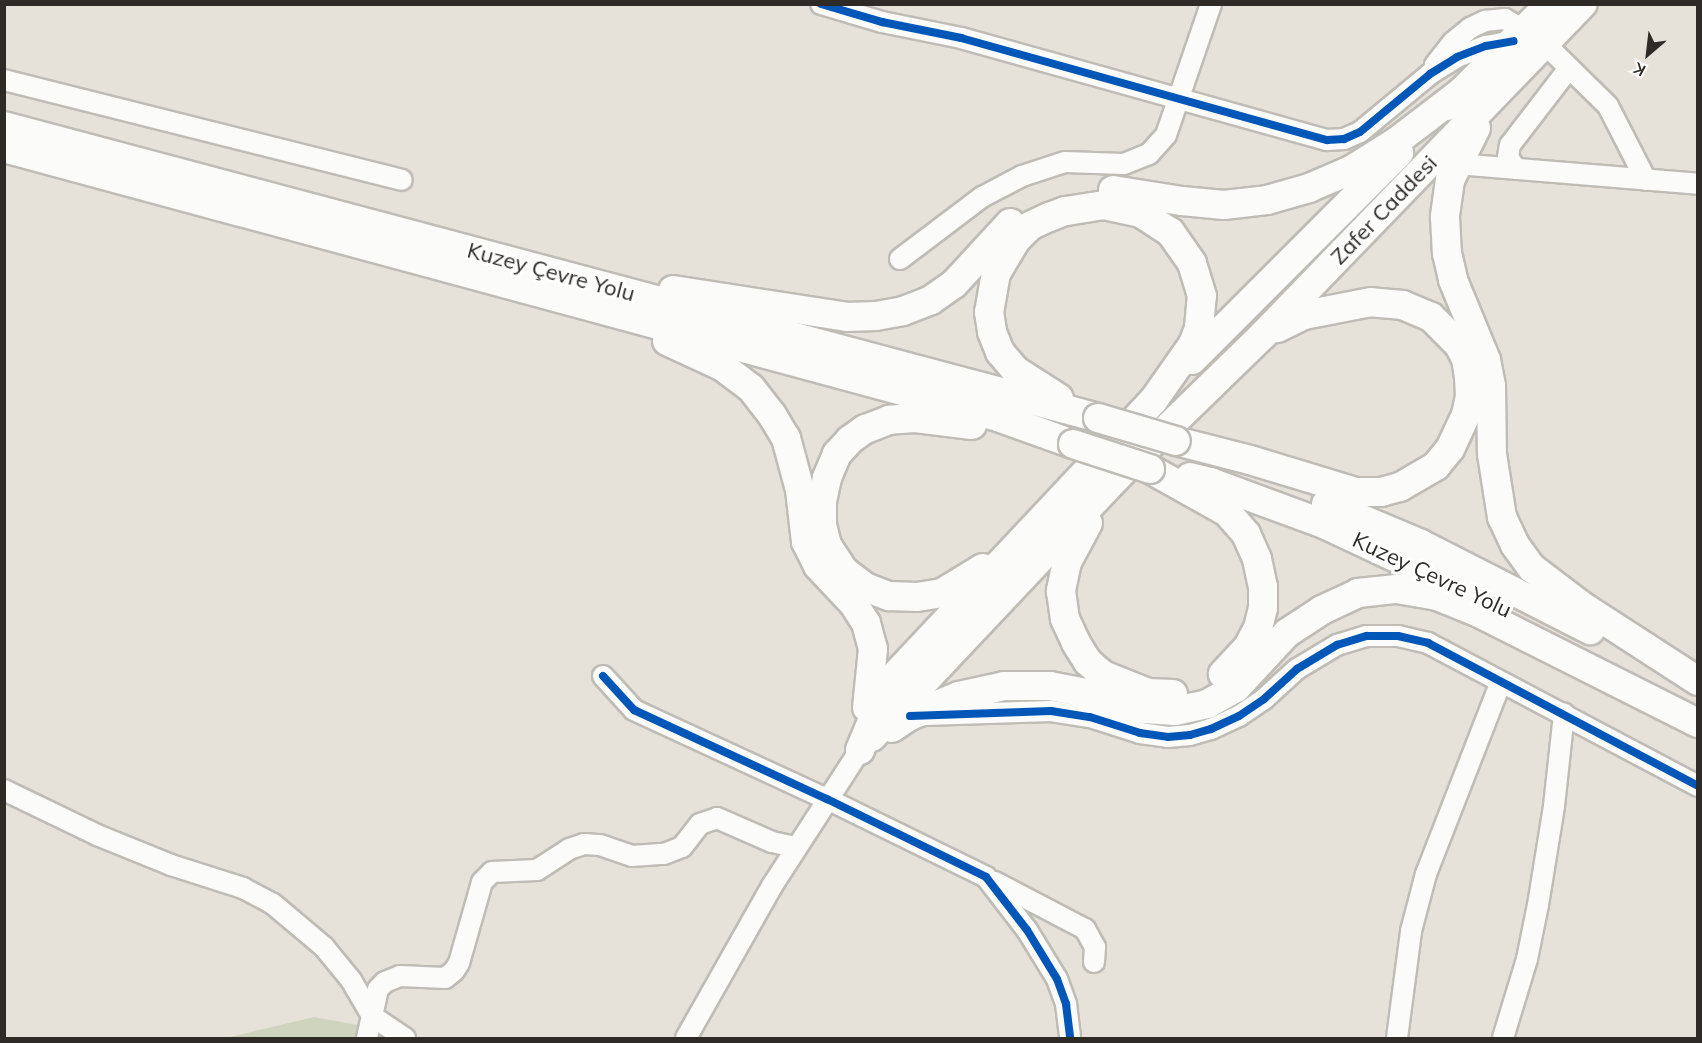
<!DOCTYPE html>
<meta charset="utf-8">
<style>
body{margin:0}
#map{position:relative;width:1702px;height:1043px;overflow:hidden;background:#e6e2da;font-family:Mulish,sans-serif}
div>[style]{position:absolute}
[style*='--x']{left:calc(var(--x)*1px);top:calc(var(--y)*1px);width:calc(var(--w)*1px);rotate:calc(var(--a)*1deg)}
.green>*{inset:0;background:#ced4be}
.roads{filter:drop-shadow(2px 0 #bfbcb6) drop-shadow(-2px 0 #bfbcb6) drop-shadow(0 2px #bfbcb6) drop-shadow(0 -2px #bfbcb6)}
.minor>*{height:20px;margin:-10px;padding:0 10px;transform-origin:10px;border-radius:10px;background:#fbfbf9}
.highway>*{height:28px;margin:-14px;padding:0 14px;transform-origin:14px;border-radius:14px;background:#fbfbf9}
.bridges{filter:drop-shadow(2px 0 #bfbcb6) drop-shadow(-2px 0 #bfbcb6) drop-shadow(0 2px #bfbcb6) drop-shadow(0 -2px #bfbcb6)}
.highway-bridge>*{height:28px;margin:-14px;padding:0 14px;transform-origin:14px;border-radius:14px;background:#fbfbf9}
.cycleway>*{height:8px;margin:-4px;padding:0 4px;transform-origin:4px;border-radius:4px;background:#0057b8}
span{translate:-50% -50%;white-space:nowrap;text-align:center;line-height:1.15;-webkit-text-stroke:6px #fff;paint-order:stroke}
.street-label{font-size:22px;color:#2e2b26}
.frame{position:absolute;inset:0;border:6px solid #2e2b26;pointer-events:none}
.north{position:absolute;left:1618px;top:24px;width:60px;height:60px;-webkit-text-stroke:4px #fff;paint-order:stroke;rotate:208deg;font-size:16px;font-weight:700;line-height:24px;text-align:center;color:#2e2b26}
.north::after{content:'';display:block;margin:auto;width:21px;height:27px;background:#2e2b26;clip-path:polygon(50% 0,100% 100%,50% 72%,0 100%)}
</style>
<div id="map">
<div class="green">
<i style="clip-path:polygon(314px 1017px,363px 1026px,360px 1038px,226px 1038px)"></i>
</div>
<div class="roads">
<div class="minor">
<i style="--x:821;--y:4;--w:64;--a:16.4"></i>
<i style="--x:882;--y:22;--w:81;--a:11.4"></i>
<i style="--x:961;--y:38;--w:380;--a:15.6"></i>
<i style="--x:1327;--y:140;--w:17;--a:-3"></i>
<i style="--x:1344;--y:139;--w:17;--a:-24"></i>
<i style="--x:1360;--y:132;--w:91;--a:-39.6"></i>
<i style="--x:1430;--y:74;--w:32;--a:-32"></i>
<i style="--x:1457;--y:57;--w:31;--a:-21"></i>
<i style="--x:1486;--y:46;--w:28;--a:-10"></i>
<i style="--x:1545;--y:44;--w:88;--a:44.5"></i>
<i style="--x:1608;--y:106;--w:83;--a:62.8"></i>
<i style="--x:1435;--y:65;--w:29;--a:-52"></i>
<i style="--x:1453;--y:42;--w:22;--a:-39"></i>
<i style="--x:1470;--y:28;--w:17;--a:-25"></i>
<i style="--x:1485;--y:21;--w:20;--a:-6"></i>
<i style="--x:1505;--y:19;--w:23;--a:31"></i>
<i style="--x:4;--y:80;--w:410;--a:14.1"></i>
<i style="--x:1457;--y:164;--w:242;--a:4.7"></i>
<i style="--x:1516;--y:169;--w:14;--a:-124"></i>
<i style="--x:1508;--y:157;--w:12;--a:-81"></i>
<i style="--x:1510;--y:145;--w:97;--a:-52.5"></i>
<i style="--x:900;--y:259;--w:103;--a:-37.1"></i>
<i style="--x:982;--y:197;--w:45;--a:-27.7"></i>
<i style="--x:1022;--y:176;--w:45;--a:-18"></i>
<i style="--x:1065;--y:162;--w:59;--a:1.9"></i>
<i style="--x:1124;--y:164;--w:27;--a:-22"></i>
<i style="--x:1149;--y:154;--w:25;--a:-48"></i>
<i style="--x:1166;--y:135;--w:139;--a:-71"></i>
<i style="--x:603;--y:676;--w:46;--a:47.6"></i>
<i style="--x:634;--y:710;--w:213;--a:24.8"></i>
<i style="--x:827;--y:799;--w:177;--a:26.1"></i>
<i style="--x:986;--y:877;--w:67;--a:52.3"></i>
<i style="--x:1027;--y:930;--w:57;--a:58.5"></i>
<i style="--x:1057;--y:979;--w:27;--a:70"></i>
<i style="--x:1066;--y:1004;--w:34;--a:83"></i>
<i style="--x:925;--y:715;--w:126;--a:-1.8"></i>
<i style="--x:1051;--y:711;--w:39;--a:9"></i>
<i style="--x:1090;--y:717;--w:52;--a:17.7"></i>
<i style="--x:1140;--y:733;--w:28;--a:8"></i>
<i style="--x:1168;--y:737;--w:22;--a:-5"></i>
<i style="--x:1190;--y:735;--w:22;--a:-16"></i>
<i style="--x:1211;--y:729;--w:31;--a:-25"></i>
<i style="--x:1239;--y:716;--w:30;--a:-34"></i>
<i style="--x:1264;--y:699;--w:45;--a:-42.3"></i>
<i style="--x:1297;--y:669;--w:47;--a:-31"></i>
<i style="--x:1337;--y:645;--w:31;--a:-17"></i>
<i style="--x:1367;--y:636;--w:31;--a:0"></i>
<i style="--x:1398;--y:636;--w:31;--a:13"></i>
<i style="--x:1428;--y:643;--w:306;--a:27.9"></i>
<i style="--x:4;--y:790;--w:103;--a:25.8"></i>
<i style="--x:97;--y:835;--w:80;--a:22.1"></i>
<i style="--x:171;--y:865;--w:76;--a:17.7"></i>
<i style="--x:243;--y:888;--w:34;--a:28"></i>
<i style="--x:273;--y:904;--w:67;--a:40.1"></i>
<i style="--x:324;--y:947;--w:43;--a:50.7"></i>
<i style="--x:351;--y:980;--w:42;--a:59.7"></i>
<i style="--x:372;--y:1016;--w:40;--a:34"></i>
<i style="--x:995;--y:882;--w:102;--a:27.6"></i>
<i style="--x:1085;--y:929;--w:21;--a:61"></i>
<i style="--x:1095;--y:947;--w:15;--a:94"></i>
<i style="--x:367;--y:1038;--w:50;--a:-77.3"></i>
<i style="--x:378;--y:989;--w:10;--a:-45"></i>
<i style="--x:385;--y:982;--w:16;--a:-22"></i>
<i style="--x:400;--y:976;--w:45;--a:2.5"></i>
<i style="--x:445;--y:978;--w:11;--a:-38"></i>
<i style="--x:454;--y:971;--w:9;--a:-58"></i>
<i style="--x:459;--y:963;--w:84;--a:-74.1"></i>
<i style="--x:482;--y:882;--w:14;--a:-45"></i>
<i style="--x:492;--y:872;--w:45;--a:-2.5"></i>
<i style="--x:537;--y:870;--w:38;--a:-33"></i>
<i style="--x:569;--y:849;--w:16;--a:-18"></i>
<i style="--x:584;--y:844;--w:16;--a:4"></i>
<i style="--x:600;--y:845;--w:34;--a:19"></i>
<i style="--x:632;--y:856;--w:32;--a:-4"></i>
<i style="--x:664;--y:854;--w:19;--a:-21"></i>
<i style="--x:682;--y:847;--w:29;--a:-52"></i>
<i style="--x:700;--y:824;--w:18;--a:-19"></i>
<i style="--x:717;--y:818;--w:60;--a:23.6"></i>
<i style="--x:772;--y:842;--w:25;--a:12"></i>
<i style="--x:686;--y:1038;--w:175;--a:-60.5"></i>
<i style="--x:772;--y:886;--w:162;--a:-57.1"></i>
<i style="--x:1397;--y:1038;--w:108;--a:-82.5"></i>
<i style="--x:1411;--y:931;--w:59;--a:-75.3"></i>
<i style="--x:1426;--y:874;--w:206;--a:-68.7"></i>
<i style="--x:1503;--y:1038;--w:83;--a:-73.1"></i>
<i style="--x:1527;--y:959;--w:55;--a:-78.5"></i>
<i style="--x:1538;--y:905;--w:100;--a:-80.8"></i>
<i style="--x:1554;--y:806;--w:93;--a:-83.8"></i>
</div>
<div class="highway">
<i style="--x:1447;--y:106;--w:145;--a:-44.7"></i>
<i style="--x:4;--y:126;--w:1132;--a:14.94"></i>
<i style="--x:1476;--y:128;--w:58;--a:116.6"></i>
<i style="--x:1450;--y:180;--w:37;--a:98"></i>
<i style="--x:1445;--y:217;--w:36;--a:87"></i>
<i style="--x:1447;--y:253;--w:28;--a:77"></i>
<i style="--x:1453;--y:280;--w:87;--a:67.6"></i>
<i style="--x:1486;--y:360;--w:26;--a:79"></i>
<i style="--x:1491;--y:386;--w:68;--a:89.2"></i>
<i style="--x:1492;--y:454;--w:64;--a:81"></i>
<i style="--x:1502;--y:517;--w:31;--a:65"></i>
<i style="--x:1515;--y:545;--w:29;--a:54"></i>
<i style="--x:1532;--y:568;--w:63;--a:37.2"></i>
<i style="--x:1582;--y:606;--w:138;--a:32.9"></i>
<i style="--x:4;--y:148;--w:1030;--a:15.14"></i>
<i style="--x:998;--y:417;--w:80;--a:19.8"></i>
<i style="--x:1113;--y:190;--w:70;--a:9.1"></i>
<i style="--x:1182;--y:201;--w:42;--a:5.4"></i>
<i style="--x:1224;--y:205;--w:43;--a:-6.6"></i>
<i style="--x:1267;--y:200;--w:44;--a:-15.9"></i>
<i style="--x:1309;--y:188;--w:46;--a:-23.2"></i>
<i style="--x:1351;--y:170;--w:54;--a:-32.2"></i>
<i style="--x:1397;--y:141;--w:81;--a:-37.4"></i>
<i style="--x:673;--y:290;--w:176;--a:8.8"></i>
<i style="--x:847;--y:317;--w:29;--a:-2"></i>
<i style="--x:876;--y:316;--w:27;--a:-10"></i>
<i style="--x:903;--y:311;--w:30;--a:-21"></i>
<i style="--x:931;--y:300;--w:28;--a:-35"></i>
<i style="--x:954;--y:284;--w:83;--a:-47.4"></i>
<i style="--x:667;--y:341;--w:62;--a:24.9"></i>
<i style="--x:723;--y:367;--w:35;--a:37"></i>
<i style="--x:751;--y:388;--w:34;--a:52"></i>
<i style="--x:772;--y:415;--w:27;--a:59"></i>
<i style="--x:786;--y:438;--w:54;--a:74.9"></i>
<i style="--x:800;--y:490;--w:52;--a:83.4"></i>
<i style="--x:806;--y:542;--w:27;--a:63"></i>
<i style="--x:818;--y:566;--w:51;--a:46.6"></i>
<i style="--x:853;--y:603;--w:24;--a:57"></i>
<i style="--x:866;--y:623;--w:27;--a:75"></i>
<i style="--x:873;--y:649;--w:59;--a:95.8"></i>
<i style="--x:1192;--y:360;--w:293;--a:-45"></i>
<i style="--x:972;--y:425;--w:57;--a:-173"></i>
<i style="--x:915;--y:418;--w:26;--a:176"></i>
<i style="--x:889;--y:420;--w:26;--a:159"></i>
<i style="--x:865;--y:429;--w:19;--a:144"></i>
<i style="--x:850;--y:440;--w:19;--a:133"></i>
<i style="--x:837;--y:454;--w:26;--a:113"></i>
<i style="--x:827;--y:478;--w:25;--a:102"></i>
<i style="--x:822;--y:502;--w:23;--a:90"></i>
<i style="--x:822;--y:525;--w:21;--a:76"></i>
<i style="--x:827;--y:545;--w:31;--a:57"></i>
<i style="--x:844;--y:571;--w:26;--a:37"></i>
<i style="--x:865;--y:587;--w:26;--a:21"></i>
<i style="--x:889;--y:596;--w:28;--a:2"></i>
<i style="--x:917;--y:597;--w:25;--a:-9"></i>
<i style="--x:942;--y:593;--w:48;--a:-31.4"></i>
<i style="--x:1176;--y:441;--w:76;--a:14.4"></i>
<i style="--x:1250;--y:460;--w:110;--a:16.9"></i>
<i style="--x:1355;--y:492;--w:26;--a:0"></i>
<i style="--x:1381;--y:492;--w:20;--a:-15"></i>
<i style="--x:1400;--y:487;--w:42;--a:-30.3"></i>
<i style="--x:1436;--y:466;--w:22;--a:-51"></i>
<i style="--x:1450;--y:449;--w:38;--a:-65"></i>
<i style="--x:1466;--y:415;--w:19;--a:-78"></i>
<i style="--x:1470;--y:396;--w:19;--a:-93"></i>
<i style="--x:1469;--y:377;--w:18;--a:-99"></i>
<i style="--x:1466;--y:359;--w:16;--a:-117"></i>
<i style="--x:1459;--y:345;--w:40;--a:-135"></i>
<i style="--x:1431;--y:317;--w:30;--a:-157"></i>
<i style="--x:1403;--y:305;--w:32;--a:-175"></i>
<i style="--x:1371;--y:302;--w:68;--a:169"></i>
<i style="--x:1304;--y:315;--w:30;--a:154"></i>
<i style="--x:1150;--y:469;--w:88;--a:29.2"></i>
<i style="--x:1227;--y:512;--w:29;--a:49"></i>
<i style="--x:1246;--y:534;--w:27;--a:66"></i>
<i style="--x:1257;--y:559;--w:29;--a:78"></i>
<i style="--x:1263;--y:587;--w:21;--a:90"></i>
<i style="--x:1263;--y:608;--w:21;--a:104"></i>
<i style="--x:1258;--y:628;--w:21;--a:118"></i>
<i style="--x:1248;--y:647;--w:37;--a:133"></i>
<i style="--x:1190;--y:477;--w:21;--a:14"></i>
<i style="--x:1210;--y:482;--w:121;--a:20.2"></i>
<i style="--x:1324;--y:524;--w:162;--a:25.1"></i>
<i style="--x:1326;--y:504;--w:103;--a:22.8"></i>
<i style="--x:1421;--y:544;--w:190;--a:27"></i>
<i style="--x:1088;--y:523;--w:44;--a:118.3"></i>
<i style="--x:1067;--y:562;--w:30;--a:102"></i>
<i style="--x:1061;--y:591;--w:28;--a:82"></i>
<i style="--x:1065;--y:619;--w:26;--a:65"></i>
<i style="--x:1076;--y:643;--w:22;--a:58"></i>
<i style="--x:1088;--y:662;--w:20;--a:41"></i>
<i style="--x:1103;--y:675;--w:48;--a:21.8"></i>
<i style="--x:1148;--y:693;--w:25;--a:2"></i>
<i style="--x:892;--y:728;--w:22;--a:-34"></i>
<i style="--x:910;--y:716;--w:53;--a:-22.2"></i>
<i style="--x:959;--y:696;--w:46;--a:-12.5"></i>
<i style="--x:1004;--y:686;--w:46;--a:0"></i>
<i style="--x:1050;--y:686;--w:42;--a:11"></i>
<i style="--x:1091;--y:694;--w:40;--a:20.2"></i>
<i style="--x:1129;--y:708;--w:46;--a:3.7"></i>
<i style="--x:1175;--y:711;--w:33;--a:-12"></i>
<i style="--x:1207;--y:704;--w:33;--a:-29"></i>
<i style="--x:1236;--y:688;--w:75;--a:-47.2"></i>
<i style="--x:1287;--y:633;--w:42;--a:-33.3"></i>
<i style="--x:1322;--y:610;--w:40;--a:-25"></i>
<i style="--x:1358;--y:593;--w:39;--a:-6"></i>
<i style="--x:1397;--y:589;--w:41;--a:9.9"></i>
<i style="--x:1437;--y:596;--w:43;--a:21.8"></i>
<i style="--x:1477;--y:612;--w:247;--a:26.7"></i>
<i style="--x:872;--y:737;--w:356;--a:-46.7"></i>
<i style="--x:1116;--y:478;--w:205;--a:-44.2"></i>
<i style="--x:1263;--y:335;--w:460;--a:-46"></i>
<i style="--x:860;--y:750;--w:73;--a:-67.3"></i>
<i style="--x:888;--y:683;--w:387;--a:-46.8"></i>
<i style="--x:1153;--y:401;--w:70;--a:-54.9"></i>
<i style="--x:1193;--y:344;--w:17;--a:-69"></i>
<i style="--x:1199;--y:328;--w:32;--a:-85"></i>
<i style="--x:1202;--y:296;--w:34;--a:-107"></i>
<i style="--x:1192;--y:263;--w:38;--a:-125"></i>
<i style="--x:1170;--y:232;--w:35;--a:-147"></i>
<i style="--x:1141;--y:213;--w:38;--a:-168"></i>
<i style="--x:1104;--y:205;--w:39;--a:171"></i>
<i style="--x:1065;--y:211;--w:17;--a:159"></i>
<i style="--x:1049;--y:217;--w:21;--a:155"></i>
<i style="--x:1030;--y:226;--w:20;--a:135"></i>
<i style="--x:1016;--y:240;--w:39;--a:121"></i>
<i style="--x:996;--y:273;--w:40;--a:100"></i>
<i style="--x:989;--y:312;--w:20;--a:81"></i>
<i style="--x:992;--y:332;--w:22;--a:68"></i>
<i style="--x:1000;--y:352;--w:23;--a:50"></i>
<i style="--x:1015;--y:370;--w:52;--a:32.5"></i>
</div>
</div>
<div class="bridges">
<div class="highway-bridge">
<i style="--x:1098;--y:418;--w:81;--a:16.4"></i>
<i style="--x:1073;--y:444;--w:81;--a:18"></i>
</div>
</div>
<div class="cycleway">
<i style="--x:821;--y:4;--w:64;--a:16.4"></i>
<i style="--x:882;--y:22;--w:81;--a:11.4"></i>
<i style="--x:961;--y:38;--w:380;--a:15.6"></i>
<i style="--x:1327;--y:140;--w:17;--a:-3"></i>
<i style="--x:1344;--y:139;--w:17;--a:-24"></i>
<i style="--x:1360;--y:132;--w:91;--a:-39.6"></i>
<i style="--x:1430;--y:74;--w:32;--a:-32"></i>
<i style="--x:1457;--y:57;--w:31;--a:-21"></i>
<i style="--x:1486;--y:46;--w:28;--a:-10"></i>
<i style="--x:603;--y:676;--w:46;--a:47.6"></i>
<i style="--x:634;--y:710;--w:213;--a:24.8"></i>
<i style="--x:827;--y:799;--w:177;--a:26.1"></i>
<i style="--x:986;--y:877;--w:67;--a:52.3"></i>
<i style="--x:1027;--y:930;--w:57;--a:58.5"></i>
<i style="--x:1057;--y:979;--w:27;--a:70"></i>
<i style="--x:1066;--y:1004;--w:34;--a:83"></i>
<i style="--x:910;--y:716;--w:141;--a:-2"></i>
<i style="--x:1051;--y:711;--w:39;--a:9"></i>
<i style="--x:1090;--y:717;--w:52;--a:17.7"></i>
<i style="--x:1140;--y:733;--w:28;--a:8"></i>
<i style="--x:1168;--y:737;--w:22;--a:-5"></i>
<i style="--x:1190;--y:735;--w:22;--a:-16"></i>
<i style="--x:1211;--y:729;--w:31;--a:-25"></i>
<i style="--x:1239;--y:716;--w:30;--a:-34"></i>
<i style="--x:1264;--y:699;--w:45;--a:-42.3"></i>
<i style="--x:1297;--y:669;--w:47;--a:-31"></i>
<i style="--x:1337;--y:645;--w:31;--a:-17"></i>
<i style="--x:1367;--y:636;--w:31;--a:0"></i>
<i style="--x:1398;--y:636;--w:31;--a:13"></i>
<i style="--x:1428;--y:643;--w:306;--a:27.9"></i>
</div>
<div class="street-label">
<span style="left:1384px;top:210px;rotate:-46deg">Zafer Caddesi</span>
<span style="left:551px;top:272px;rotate:15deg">Kuzey Çevre Yolu</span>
<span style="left:1432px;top:575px;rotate:25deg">Kuzey Çevre Yolu</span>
</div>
<div class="frame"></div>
<div class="north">K</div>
</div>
